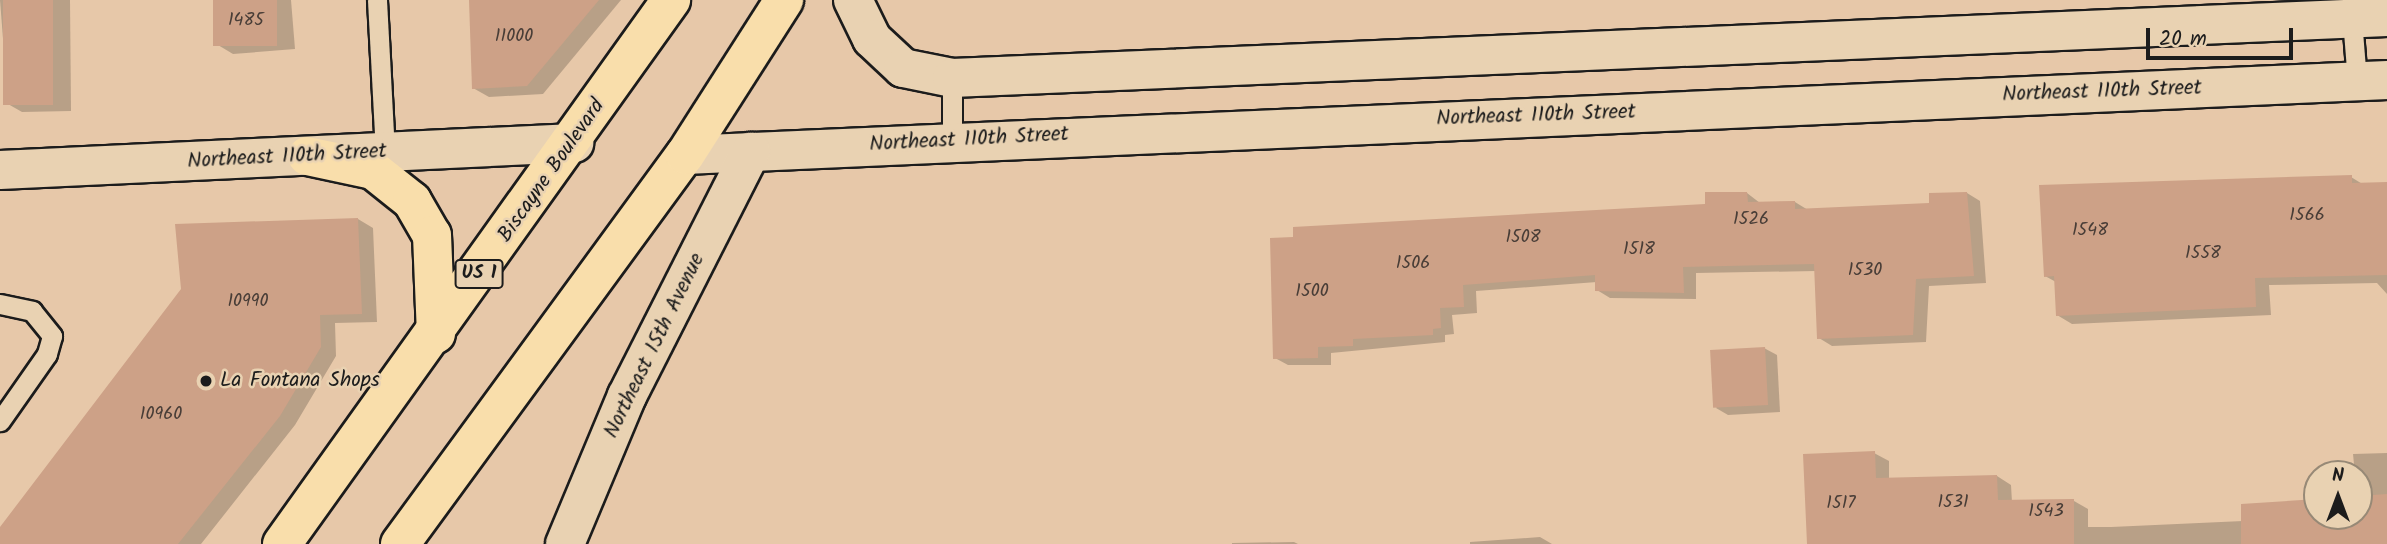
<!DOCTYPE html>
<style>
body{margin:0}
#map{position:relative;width:2387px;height:544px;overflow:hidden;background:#e7c8a9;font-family:Kalam,sans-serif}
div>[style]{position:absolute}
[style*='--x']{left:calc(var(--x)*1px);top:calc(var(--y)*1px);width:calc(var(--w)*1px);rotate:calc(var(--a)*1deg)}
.shadow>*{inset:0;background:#0003}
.building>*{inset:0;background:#cda187;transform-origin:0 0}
.roads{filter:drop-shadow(2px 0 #1c1c1c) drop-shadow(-2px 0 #1c1c1c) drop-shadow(0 2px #1c1c1c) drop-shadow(0 -2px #1c1c1c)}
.service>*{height:19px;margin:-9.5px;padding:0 9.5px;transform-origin:9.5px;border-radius:9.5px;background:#e9d2b2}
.minor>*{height:38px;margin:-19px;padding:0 19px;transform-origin:19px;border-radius:19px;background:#e9d2b2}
.primary>*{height:38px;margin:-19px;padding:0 19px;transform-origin:19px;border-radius:19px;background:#f9deab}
.dots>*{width:19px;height:19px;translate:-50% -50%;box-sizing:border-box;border:4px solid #e9d2b2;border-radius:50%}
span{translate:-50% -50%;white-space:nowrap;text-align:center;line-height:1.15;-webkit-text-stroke:5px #e9d2b2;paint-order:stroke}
.number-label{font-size:18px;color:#483d37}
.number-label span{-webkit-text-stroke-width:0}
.shield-label span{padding:2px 5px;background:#e9d2b2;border:2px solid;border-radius:5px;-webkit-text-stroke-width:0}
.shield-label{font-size:19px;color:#1c1c1c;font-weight:700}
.street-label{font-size:21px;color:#1c1c1c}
.poi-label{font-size:21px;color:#1c1c1c}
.left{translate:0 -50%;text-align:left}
.north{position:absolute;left:2303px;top:460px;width:70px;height:70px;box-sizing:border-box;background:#e9d2b2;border:2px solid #978976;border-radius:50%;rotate:0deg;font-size:19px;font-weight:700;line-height:28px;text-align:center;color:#1c1c1c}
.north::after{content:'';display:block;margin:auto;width:24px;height:32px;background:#1c1c1c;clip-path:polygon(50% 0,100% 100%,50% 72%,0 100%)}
.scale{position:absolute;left:2146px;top:28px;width:147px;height:32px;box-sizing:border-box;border:4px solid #1c1c1c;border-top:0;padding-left:9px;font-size:21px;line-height:24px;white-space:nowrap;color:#1c1c1c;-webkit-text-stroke:5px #e9d2b2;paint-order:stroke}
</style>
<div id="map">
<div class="shadow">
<i style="clip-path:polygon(0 0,70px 0,71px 111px,22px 112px,8px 104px)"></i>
<i style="clip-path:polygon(214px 0,291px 0,295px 49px,233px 54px,218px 45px)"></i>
<i style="clip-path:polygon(470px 0,621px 0,543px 94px,489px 97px,473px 88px)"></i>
<i style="clip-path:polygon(2351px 177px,2364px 185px,2387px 184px,2387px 294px,2377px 283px,2269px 285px,2271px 315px,2072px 324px,2057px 315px,2056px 282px,2045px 276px,2041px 187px)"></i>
<i style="clip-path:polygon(1747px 193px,1760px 203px,1795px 202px,1808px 210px,1931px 205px,1967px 193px,1980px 201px,1986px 283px,1929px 286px,1926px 342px,1832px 346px,1819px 338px,1816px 271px,1696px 273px,1696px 299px,1610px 298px,1597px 290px,1597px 282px,1476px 291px,1477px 313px,1452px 315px,1454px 334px,1445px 335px,1445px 342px,1331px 353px,1331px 365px,1288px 365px,1275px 358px,1272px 240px,1707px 206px)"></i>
<i style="clip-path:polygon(358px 219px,373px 228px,377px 322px,335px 323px,336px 356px,295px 425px,201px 544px,0 544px,0 530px)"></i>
<i style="clip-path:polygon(1764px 348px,1777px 355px,1780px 412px,1728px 415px,1716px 408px)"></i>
<i style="clip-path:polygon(1874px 453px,1889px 461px,1889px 479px,1997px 476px,2011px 485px,2012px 502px,2074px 501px,2088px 509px,2088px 527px,2111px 527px,2243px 521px,2317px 500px,2317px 516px,2359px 516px,2353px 454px,2387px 453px,2387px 544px,1808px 544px)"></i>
<i style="clip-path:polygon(1540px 537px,1552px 544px,1470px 544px,1470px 542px)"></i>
<i style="clip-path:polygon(1294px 542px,1298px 544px,1232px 544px,1232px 543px)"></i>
</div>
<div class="building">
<i style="left:3px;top:0;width:50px;height:105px"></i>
<i style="left:213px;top:0;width:64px;height:46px"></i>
<i style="clip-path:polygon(469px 0,599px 0,527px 86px,472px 89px)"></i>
<i style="clip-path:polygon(2352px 175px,2352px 183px,2387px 182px,2387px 275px,2255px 278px,2256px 307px,2056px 316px,2054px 276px,2044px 277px,2039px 185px)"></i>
<i style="clip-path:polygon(1705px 192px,1747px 192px,1748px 202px,1795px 201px,1795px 209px,1929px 203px,1929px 193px,1967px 192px,1974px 276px,1916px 279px,1913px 335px,1817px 339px,1814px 264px,1683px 267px,1684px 293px,1595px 291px,1595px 275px,1463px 285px,1464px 307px,1440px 308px,1441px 328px,1433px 329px,1433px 335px,1353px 339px,1353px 346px,1318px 347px,1318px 358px,1273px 359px,1270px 238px,1293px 237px,1293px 227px,1705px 204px)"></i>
<i style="clip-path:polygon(358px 218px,362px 314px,320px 315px,321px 347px,280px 416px,178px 544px,0 544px,0 527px,181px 289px,175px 224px)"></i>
<i style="left:1765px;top:347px;width:58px;height:55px;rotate:87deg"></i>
<i style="clip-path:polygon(1875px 451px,1876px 478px,1997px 475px,1998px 500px,2074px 499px,2074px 544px,1807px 544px,1803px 454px)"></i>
<i style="clip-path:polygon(2387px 494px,2387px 544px,2241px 544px,2241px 504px,2317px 499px,2317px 516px,2359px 516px,2359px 496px)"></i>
</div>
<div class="roads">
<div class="service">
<i style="--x:377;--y:0;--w:152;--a:87"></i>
<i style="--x:2352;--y:19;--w:62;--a:85.4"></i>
<i style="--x:952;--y:78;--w:62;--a:90"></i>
<i style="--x:0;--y:304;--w:33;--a:12"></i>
<i style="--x:32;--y:311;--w:32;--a:51"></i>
<i style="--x:52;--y:336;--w:19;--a:106"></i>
<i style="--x:47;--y:354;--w:82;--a:125"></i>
</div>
<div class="minor">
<i style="--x:853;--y:0;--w:43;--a:64"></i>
<i style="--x:872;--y:39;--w:42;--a:43.1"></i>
<i style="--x:903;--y:68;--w:50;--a:11.5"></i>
<i style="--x:952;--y:78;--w:1436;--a:-2.43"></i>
<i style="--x:685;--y:155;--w:1704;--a:-2.52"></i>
<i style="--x:0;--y:170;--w:575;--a:-2.69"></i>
<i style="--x:565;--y:544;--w:160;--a:-67.3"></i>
<i style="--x:627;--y:396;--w:274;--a:-63.1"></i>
</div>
<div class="primary">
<i style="--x:307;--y:156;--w:67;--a:12"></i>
<i style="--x:373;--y:170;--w:50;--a:38.5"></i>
<i style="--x:412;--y:201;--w:39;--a:60"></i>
<i style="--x:432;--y:235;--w:99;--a:87.7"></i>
<i style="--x:282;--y:544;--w:669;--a:-54.43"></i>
<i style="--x:400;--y:544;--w:482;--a:-53.8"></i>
<i style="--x:685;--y:155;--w:184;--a:-57.4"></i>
</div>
</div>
<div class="dots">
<i style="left:206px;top:381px;background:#1c1c1c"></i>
</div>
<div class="number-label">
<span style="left:246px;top:21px">1485</span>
<span style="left:514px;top:37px">11000</span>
<span style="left:2307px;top:216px">1566</span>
<span style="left:1751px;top:220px">1526</span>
<span style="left:2090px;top:231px">1548</span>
<span style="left:1523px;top:238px">1508</span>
<span style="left:1639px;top:250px">1518</span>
<span style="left:2203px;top:254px">1558</span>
<span style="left:1413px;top:264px">1506</span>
<span style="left:1865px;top:271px">1530</span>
<span style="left:1312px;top:292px">1500</span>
<span style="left:248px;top:302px">10990</span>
<span style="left:161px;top:415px">10960</span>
<span style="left:1953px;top:503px">1531</span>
<span style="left:1841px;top:504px">1517</span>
<span style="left:2046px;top:512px">1543</span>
</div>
<div class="shield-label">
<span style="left:479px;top:274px">US 1</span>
</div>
<div class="street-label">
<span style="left:2102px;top:92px;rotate:-2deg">Northeast 110th Street</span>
<span style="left:1536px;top:116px;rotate:-2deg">Northeast 110th Street</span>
<span style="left:969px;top:140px;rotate:-3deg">Northeast 110th Street</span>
<span style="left:287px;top:157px;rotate:-3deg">Northeast 110th Street</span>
<span style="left:552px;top:171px;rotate:-55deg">Biscayne Boulevard</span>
<span style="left:655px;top:346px;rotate:-64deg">Northeast 15th Avenue</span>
</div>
<div class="poi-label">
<span class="left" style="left:220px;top:381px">La Fontana Shops</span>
</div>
<div class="north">N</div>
<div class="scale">20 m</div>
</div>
